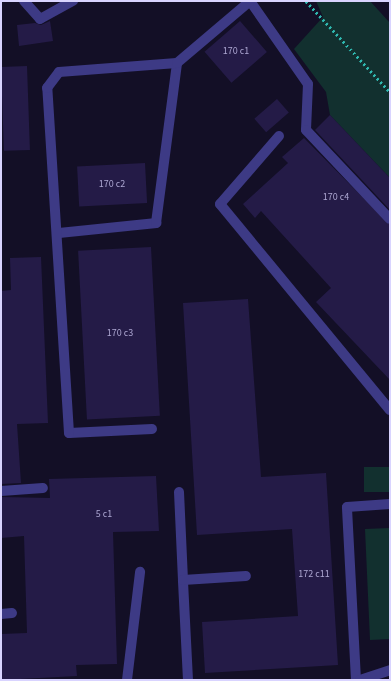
<!DOCTYPE html>
<meta charset="utf-8">
<style>
body{margin:0}
#map{position:relative;width:391px;height:681px;overflow:hidden;background:#130f26;font-family:"Source Sans 3",sans-serif}
div>[style]{position:absolute}
[style*='--x']{left:calc(var(--x)*1px);top:calc(var(--y)*1px);width:calc(var(--w)*1px);rotate:calc(var(--a)*1deg)}
.green>*{inset:0;background:#12302f;transform-origin:0 0}
.building>*{inset:0;background:#241b47;transform-origin:0 0}
.path>*{height:2.5px;margin-top:-1.25px;transform-origin:0;background:repeating-linear-gradient(90deg,#2fb8b0 0 2px,transparent 0 5px)}
.lane>*{height:10px;margin:-5px;padding:0 5px;transform-origin:5px;border-radius:5px;background:#3d3a85}
span{translate:-50% -50%;white-space:nowrap;text-align:center;line-height:1.15;-webkit-text-stroke:3px #130f26;paint-order:stroke}
.number-label{font-size:10px;color:#aca6d1}
.number-label span{-webkit-text-stroke-width:0}
.frame{position:absolute;inset:0;border:2px solid #d9d4ff;pointer-events:none}
</style>
<div id="map">
<div class="green">
<i style="clip-path:polygon(316px 1px,370px 1px,390px 23px,390px 178px,330px 115px,326px 92px,294px 49px,323px 17px)"></i>
<i style="left:390px;top:467px;width:25px;height:26px;rotate:90deg"></i>
<i style="clip-path:polygon(390px 528px,390px 639px,370px 640px,365px 529px)"></i>
</div>
<div class="building">
<i style="clip-path:polygon(50px 21px,53px 41px,19px 46px,17px 25px,35px 23px,41px 25px)"></i>
<i style="left:240px;top:21px;width:41px;height:47px;rotate:49deg"></i>
<i style="left:27px;top:66px;width:84px;height:26px;rotate:88deg"></i>
<i style="left:277px;top:99px;width:18px;height:30px;rotate:49deg"></i>
<i style="clip-path:polygon(330px 115px,390px 178px,390px 210px,315px 130px)"></i>
<i style="clip-path:polygon(304px 138px,390px 225px,390px 380px,316px 302px,331px 288px,261px 211px,255px 218px,243px 204px,288px 163px,282px 157px)"></i>
<i style="left:145px;top:163px;width:40px;height:68px;rotate:87deg"></i>
<i style="left:151px;top:247px;width:169px;height:73px;rotate:87deg"></i>
<i style="clip-path:polygon(41px 257px,48px 423px,17px 424px,21px 483px,1px 484px,1px 291px,11px 290px,10px 258px)"></i>
<i style="clip-path:polygon(248px 299px,261px 477px,326px 473px,338px 665px,205px 673px,202px 622px,298px 616px,292px 529px,197px 535px,183px 303px)"></i>
<i style="clip-path:polygon(156px 476px,159px 531px,113px 532px,117px 664px,76px 665px,77px 676px,1px 680px,1px 634px,27px 633px,24px 536px,1px 538px,1px 497px,50px 498px,49px 479px)"></i>
</div>
<div class="path">
<i style="--x:306;--y:1;--w:124;--a:47.3"></i>
</div>
<div class="lane">
<i style="--x:24;--y:1;--w:24;--a:48"></i>
<i style="--x:40;--y:19;--w:38;--a:-29"></i>
<i style="--x:250;--y:1;--w:101;--a:55.1"></i>
<i style="--x:308;--y:84;--w:46;--a:92.5"></i>
<i style="--x:306;--y:130;--w:122;--a:46.7"></i>
<i style="--x:279;--y:136;--w:90;--a:130.9"></i>
<i style="--x:220;--y:204;--w:267;--a:50.5"></i>
<i style="--x:59;--y:233;--w:98;--a:-5.9"></i>
<i style="--x:156;--y:223;--w:161;--a:-82.5"></i>
<i style="--x:152;--y:429;--w:83;--a:177.2"></i>
<i style="--x:69;--y:433;--w:346;--a:-93.6"></i>
<i style="--x:47;--y:88;--w:20;--a:-53"></i>
<i style="--x:59;--y:72;--w:118;--a:-4.4"></i>
<i style="--x:177;--y:63;--w:96;--a:-40.3"></i>
<i style="--x:1;--y:491;--w:42;--a:-4.1"></i>
<i style="--x:179;--y:492;--w:88;--a:87.4"></i>
<i style="--x:1;--y:614;--w:11;--a:-5"></i>
<i style="--x:127;--y:680;--w:109;--a:-83.1"></i>
<i style="--x:188;--y:680;--w:100;--a:-92.9"></i>
<i style="--x:183;--y:580;--w:63;--a:-3.6"></i>
<i style="--x:356;--y:680;--w:173;--a:-93"></i>
<i style="--x:347;--y:507;--w:43;--a:-4"></i>
<i style="--x:360;--y:680;--w:32;--a:-18"></i>
</div>
<div class="number-label">
<span style="left:236px;top:52px">170 с1</span>
<span style="left:112px;top:185px">170 с2</span>
<span style="left:336px;top:198px">170 с4</span>
<span style="left:120px;top:334px">170 с3</span>
<span style="left:104px;top:515px">5 с1</span>
<span style="left:314px;top:575px">172 с11</span>
</div>
<div class="frame"></div>
</div>
